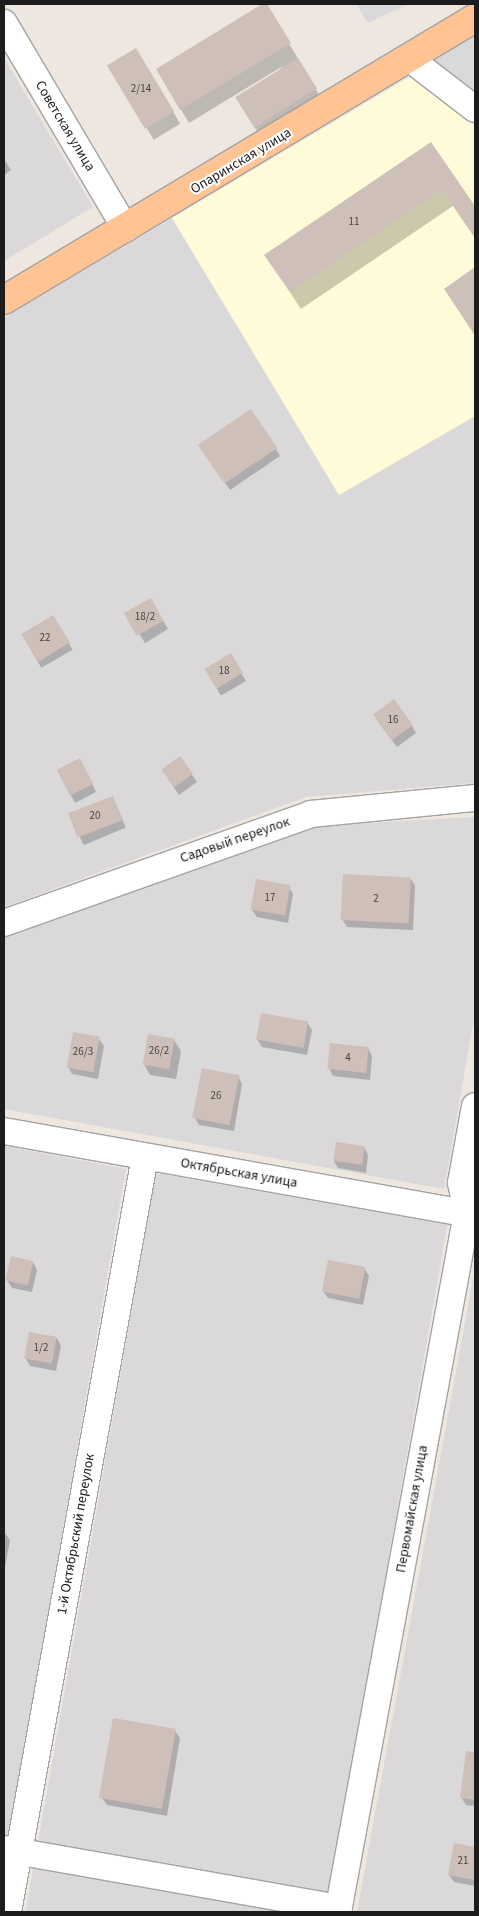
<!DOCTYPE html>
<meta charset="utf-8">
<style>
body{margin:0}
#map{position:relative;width:479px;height:1916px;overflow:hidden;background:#eee7e0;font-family:"Source Sans 3",sans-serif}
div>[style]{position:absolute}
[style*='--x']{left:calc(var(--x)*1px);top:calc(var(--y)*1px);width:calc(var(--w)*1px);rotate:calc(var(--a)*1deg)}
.residential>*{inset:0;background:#dad8d9;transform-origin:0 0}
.education>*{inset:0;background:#fffad8}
.shadow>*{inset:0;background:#0003;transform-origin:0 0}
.building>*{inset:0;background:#cebfb9;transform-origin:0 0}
.roads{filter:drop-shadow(1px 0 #a3a3a3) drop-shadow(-1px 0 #a3a3a3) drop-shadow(0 1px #a3a3a3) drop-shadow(0 -1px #a3a3a3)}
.minor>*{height:26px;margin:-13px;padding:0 13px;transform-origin:13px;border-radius:13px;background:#fff}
.major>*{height:28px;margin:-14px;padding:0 14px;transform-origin:14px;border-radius:14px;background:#ffc394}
span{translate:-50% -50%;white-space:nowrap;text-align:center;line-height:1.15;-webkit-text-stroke:4px #fff;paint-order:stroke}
.number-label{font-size:11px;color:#484543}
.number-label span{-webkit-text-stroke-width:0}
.street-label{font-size:14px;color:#1c1c1c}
.frame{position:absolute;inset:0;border:5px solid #1c1c1c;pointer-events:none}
</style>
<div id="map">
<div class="residential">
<i style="clip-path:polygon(356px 4px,408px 4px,368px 23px)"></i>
<i style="clip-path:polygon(475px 35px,475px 95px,431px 62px)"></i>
<i style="clip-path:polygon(4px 58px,93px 207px,4px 261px)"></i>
<i style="clip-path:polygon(172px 218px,339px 495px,475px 416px,475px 783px,306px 797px,4px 907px,4px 318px)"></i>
<i style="clip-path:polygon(475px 817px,475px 1013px,444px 1189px,4px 1109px,4px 935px,313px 826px)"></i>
<i style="clip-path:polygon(4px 1146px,126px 1169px,4px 1864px)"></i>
<i style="left:156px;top:1173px;width:296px;height:751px;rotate:10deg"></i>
<i style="clip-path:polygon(475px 1268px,475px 1912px,357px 1912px)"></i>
</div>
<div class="education">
<i style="clip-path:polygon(410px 77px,475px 126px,475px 416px,339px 495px,172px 218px)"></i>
</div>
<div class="shadow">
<i style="clip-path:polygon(266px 4px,322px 100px,261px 137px,243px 108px,283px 66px,189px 123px,157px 69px)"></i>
<i style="left:136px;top:50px;width:86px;height:31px;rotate:59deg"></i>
<i style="clip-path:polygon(431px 143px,475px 208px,475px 238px,453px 206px,301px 309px,266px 256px)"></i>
<i style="clip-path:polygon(4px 159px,11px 170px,4px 175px)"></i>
<i style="clip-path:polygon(475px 269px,475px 336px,445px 289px)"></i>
<i style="clip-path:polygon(276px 449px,280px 456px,230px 490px,204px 452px)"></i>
<i style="left:150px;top:600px;width:34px;height:27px;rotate:58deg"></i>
<i style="left:53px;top:616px;width:39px;height:36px;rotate:60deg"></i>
<i style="left:231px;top:655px;width:30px;height:29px;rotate:60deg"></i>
<i style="clip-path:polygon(379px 723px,412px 726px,416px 733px,397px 747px)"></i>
<i style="clip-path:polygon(180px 758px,197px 782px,179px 795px,167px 777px)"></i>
<i style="clip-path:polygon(84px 767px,96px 792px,75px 803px,58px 770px)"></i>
<i style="left:113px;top:797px;width:33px;height:46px;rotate:67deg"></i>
<i style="clip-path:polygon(411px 879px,415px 886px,413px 930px,347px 927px,342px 919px)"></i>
<i style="clip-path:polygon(289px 887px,293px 894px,288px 923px,257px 917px,252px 910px)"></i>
<i style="clip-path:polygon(307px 1022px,312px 1030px,307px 1055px,262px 1047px,257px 1039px)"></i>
<i style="clip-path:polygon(99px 1039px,104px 1046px,98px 1079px,72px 1074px,68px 1066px)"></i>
<i style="clip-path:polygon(174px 1040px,181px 1051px,176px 1079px,150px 1075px,144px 1064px)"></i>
<i style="clip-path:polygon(368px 1048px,372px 1056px,370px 1080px,333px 1076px,329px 1068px)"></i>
<i style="clip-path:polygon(238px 1076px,242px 1084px,234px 1131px,199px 1125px,195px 1118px)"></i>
<i style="clip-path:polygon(364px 1147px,368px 1155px,366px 1173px,338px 1168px,334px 1161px)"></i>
<i style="clip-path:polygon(33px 1262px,37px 1270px,32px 1292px,12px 1288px,7px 1280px)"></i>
<i style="clip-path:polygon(364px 1268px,369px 1276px,363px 1305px,328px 1298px,323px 1291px)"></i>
<i style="clip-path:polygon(57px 1338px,61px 1346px,56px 1371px,30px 1366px,26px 1359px)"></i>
<i style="clip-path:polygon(4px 1532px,10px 1540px,4px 1573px)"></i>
<i style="clip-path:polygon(175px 1731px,180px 1738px,167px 1816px,107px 1805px,102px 1798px)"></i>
<i style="clip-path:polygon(467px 1753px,475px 1754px,475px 1806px,466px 1805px,461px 1797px)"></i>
<i style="clip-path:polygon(455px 1844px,475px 1848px,475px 1886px,454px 1882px,449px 1875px)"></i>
</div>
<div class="building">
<i style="clip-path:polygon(262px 4px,267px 4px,291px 43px,180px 110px,156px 69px)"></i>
<i style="left:136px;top:48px;width:74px;height:34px;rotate:59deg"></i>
<i style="left:298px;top:58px;width:36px;height:74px;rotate:58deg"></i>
<i style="clip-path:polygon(431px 142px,475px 206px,475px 238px,442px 189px,290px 292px,264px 255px)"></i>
<i style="clip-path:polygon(475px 267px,475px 335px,444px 289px)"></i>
<i style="left:251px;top:409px;width:47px;height:64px;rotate:56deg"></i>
<i style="left:151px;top:598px;width:26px;height:31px;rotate:61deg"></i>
<i style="left:53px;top:615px;width:32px;height:37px;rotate:58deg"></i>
<i style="left:231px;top:653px;width:23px;height:31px;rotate:59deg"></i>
<i style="left:394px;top:699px;width:32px;height:26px;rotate:54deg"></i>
<i style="left:180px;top:756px;width:22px;height:23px;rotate:54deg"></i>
<i style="left:80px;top:758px;width:29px;height:26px;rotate:63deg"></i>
<i style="left:113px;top:796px;width:26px;height:48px;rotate:69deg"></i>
<i style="left:343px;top:874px;width:68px;height:46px;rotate:3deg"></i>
<i style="left:256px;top:879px;width:35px;height:31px;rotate:10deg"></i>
<i style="left:261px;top:1013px;width:48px;height:27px;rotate:10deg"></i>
<i style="left:73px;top:1032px;width:27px;height:36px;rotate:10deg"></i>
<i style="left:148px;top:1034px;width:27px;height:31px;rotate:10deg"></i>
<i style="left:330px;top:1043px;width:39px;height:26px;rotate:6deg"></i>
<i style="left:202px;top:1068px;width:38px;height:51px;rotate:11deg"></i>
<i style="left:336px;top:1142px;width:29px;height:19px;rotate:8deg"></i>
<i style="left:11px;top:1256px;width:23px;height:25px;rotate:13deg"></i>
<i style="left:328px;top:1260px;width:38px;height:32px;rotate:11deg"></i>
<i style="left:29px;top:1332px;width:28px;height:27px;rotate:10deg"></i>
<i style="left:113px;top:1718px;width:64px;height:81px;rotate:10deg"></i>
<i style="clip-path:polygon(466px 1751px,475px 1752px,475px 1800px,460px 1798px)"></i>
<i style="clip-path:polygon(454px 1843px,475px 1847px,475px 1880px,448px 1875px)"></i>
</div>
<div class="roads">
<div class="minor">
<i style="--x:4;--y:23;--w:239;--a:59.4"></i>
<i style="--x:410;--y:59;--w:82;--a:37.6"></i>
<i style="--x:4;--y:923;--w:326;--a:-19.5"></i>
<i style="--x:311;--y:814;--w:165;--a:-5.6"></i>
<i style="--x:4;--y:1131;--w:478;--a:10.1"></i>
<i style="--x:4;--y:1849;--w:340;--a:10"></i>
<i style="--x:8;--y:1912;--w:767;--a:-79.72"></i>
<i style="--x:338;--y:1912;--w:711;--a:-79.54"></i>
<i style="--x:467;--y:1213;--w:31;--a:-101"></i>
<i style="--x:461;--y:1183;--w:78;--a:-79.7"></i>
</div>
<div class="major">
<i style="--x:4;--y:300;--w:549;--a:-30.91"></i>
</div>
</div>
<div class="number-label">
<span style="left:141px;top:89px">2/14</span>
<span style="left:354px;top:222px">11</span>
<span style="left:145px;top:617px">18/2</span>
<span style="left:45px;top:638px">22</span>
<span style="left:224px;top:671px">18</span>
<span style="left:393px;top:720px">16</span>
<span style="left:95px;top:816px">20</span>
<span style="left:270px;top:898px">17</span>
<span style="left:376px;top:899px">2</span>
<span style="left:159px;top:1051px">26/2</span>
<span style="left:83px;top:1052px">26/3</span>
<span style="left:348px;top:1058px">4</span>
<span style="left:216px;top:1096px">26</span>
<span style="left:41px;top:1348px">1/2</span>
<span style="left:463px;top:1861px">21</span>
</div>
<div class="street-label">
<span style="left:65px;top:126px;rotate:59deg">Советская улица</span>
<span style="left:241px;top:161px;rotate:-31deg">Опаринская улица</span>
<span style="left:235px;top:840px;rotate:-19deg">Садовый переулок</span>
<span style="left:239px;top:1173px;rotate:10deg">Октябрьская улица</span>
<span style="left:412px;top:1509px;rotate:-80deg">Первомайская улица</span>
<span style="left:76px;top:1534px;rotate:-80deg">1-й Октябрьский переулок</span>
</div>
<div class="frame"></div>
</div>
